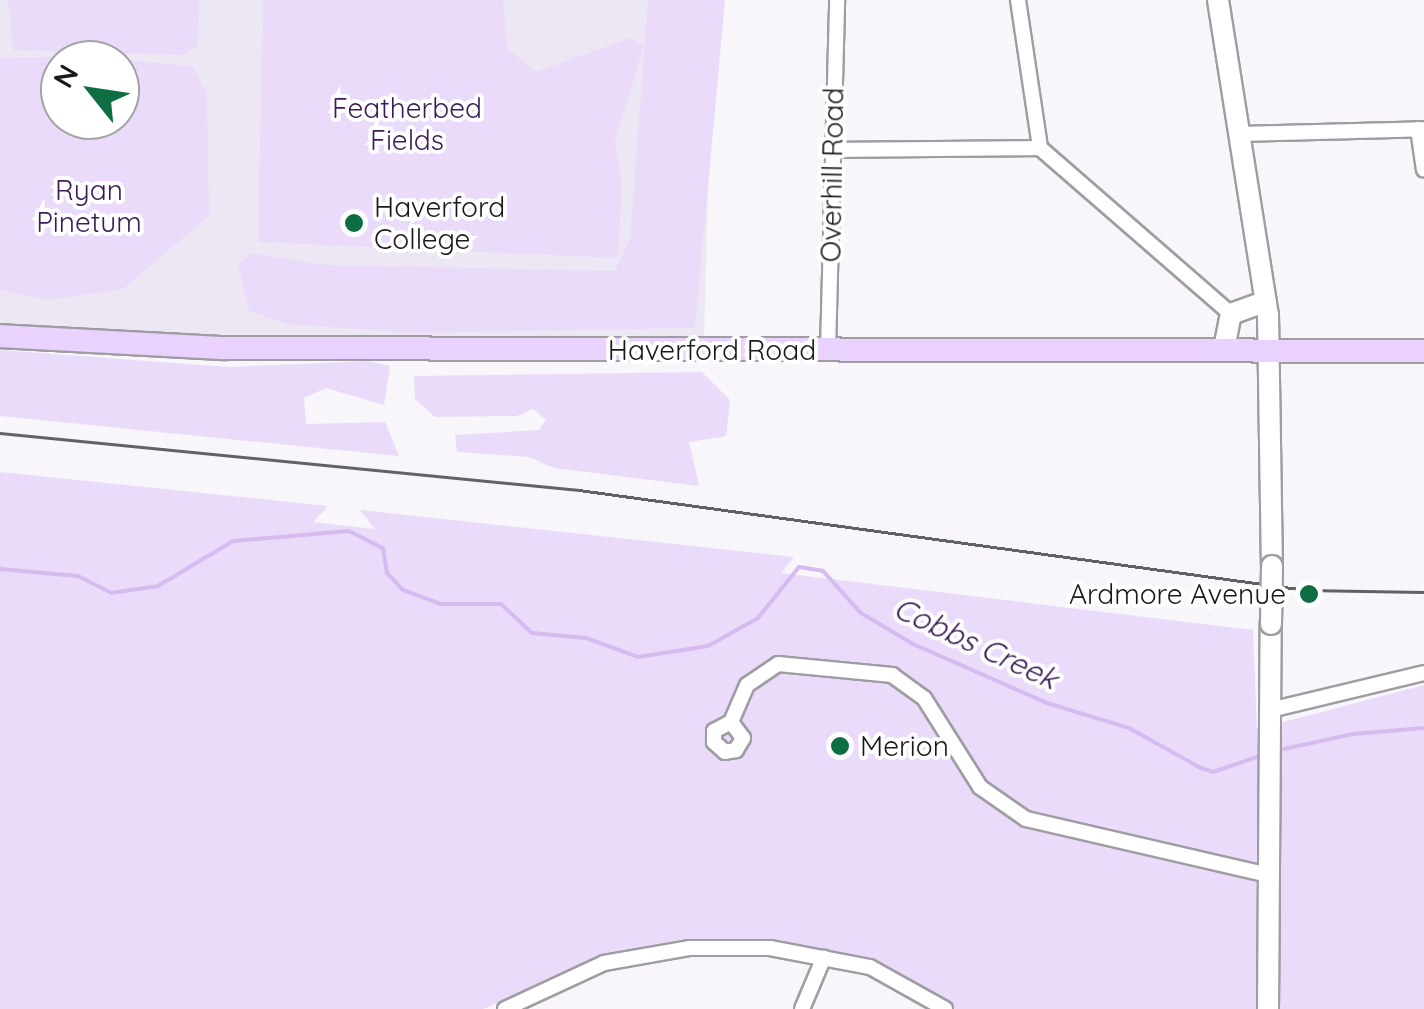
<!DOCTYPE html>
<style>
body{margin:0}
#map{position:relative;width:1424px;height:1009px;overflow:hidden;background:#f8f5fb;font-family:Quicksand,sans-serif}
div>[style]{position:absolute}
[style*='--x']{left:calc(var(--x)*1px);top:calc(var(--y)*1px);width:calc(var(--w)*1px);rotate:calc(var(--a)*1deg)}
.built>*{inset:0;background:#ede7f4}
.green>*{inset:0;background:#eadbfb}
.stream>*{height:4px;margin:-2px;padding:0 2px;transform-origin:2px;border-radius:2px;background:#d5bbef}
.roads{filter:drop-shadow(2px 0 #9f9da2) drop-shadow(-2px 0 #9f9da2) drop-shadow(0 2px #9f9da2) drop-shadow(0 -2px #9f9da2)}
.street>*{height:14px;margin:-7px;padding:0 7px;transform-origin:7px;border-radius:7px;background:#fff}
.secondary>*{height:20px;margin:-10px;padding:0 10px;transform-origin:10px;border-radius:10px;background:#fff}
.primary>*{height:22px;margin:-11px;padding:0 11px;transform-origin:11px;border-radius:11px;background:#e9d2fe}
.tram>*{height:2.5px;margin:-1.25px;padding:0 1.25px;transform-origin:1.25px;border-radius:1.25px;background:#626163}
.bridges{filter:drop-shadow(2px 0 #9f9da2) drop-shadow(-2px 0 #9f9da2) drop-shadow(0 2px #9f9da2) drop-shadow(0 -2px #9f9da2)}
.secondary-bridge>*{height:20px;margin:-10px;padding:0 10px;transform-origin:10px;border-radius:10px;background:#fff}
.dots>*{width:28px;height:28px;translate:-50% -50%;box-sizing:border-box;border:5px solid #fff;border-radius:50%}
span{translate:-50% -50%;white-space:nowrap;text-align:center;line-height:1.15;-webkit-text-stroke:8px #fff;paint-order:stroke}
.park-label{font-size:28px;color:#3c1a56}
.street-label{font-size:28px;color:#19191a}
.poi-label{font-size:28px;color:#19191a}
.left{translate:0 -50%;text-align:left}
.right{translate:-100% -50%;text-align:right}
.water-label{font-size:30px;color:#381651;font-style:italic}
.north{position:absolute;left:40px;top:40px;width:100px;height:100px;box-sizing:border-box;background:#fff;border:2px solid #a3a3a3;border-radius:50%;rotate:300deg;font-size:28px;font-weight:700;line-height:40px;text-align:center;color:#19191a}
.north::after{content:'';display:block;margin:auto;width:35px;height:45px;background:#0d6e44;clip-path:polygon(50% 0,100% 100%,50% 72%,0 100%)}
</style>
<div id="map">
<div class="built">
<i style="clip-path:polygon(evenodd,0 0,713px 0,704px 340px,204px 336px,0 325px,0 0,60px 60px,120px 60px,120px 120px,60px 120px,60px 60px)"></i>
</div>
<div class="green">
<i style="clip-path:polygon(8px 0,199px 0,198px 45px,184px 55px,13px 50px)"></i>
<i style="clip-path:polygon(263px 0,503px 0,507px 48px,536px 72px,630px 38px,644px 46px,615px 141px,622px 182px,618px 258px,258px 242px)"></i>
<i style="clip-path:polygon(648px 0,725px 0,695px 328px,413px 333px,287px 324px,249px 311px,238px 265px,251px 253px,326px 265px,615px 271px,630px 239px)"></i>
<i style="clip-path:polygon(evenodd,71px 56px,193px 66px,207px 94px,209px 216px,123px 289px,48px 300px,0 290px,0 58px,71px 56px,120px 60px,120px 120px,60px 120px,60px 60px,120px 60px)"></i>
<i style="clip-path:polygon(0 350px,229px 367px,368px 361px,390px 366px,384px 405px,326px 388px,304px 398px,306px 424px,385px 422px,399px 456px,0 416px)"></i>
<i style="clip-path:polygon(702px 372px,730px 400px,726px 436px,689px 442px,699px 486px,554px 468px,529px 457px,457px 452px,455px 435px,539px 430px,546px 420px,533px 409px,517px 416px,435px 417px,415px 399px,414px 376px)"></i>
<i style="clip-path:polygon(0 472px,328px 506px,313px 522px,375px 529px,360px 510px,794px 557px,781px 573px,1253px 630px,1257px 729px,1424px 685px,1424px 1009px,955px 1009px,873px 961px,770px 939px,606px 957px,483px 1009px,0 1009px)"></i>
</div>
<div class="stream">
<i style="--x:0;--y:569;--w:78;--a:5.1"></i>
<i style="--x:78;--y:576;--w:37;--a:27"></i>
<i style="--x:111;--y:593;--w:48;--a:-8.5"></i>
<i style="--x:158;--y:586;--w:87;--a:-31"></i>
<i style="--x:233;--y:541;--w:116;--a:-4.9"></i>
<i style="--x:349;--y:531;--w:38;--a:27"></i>
<i style="--x:383;--y:548;--w:25;--a:81"></i>
<i style="--x:387;--y:573;--w:23;--a:47"></i>
<i style="--x:403;--y:590;--w:40;--a:20.2"></i>
<i style="--x:441;--y:604;--w:60;--a:0"></i>
<i style="--x:501;--y:604;--w:42;--a:43.1"></i>
<i style="--x:532;--y:633;--w:54;--a:5.3"></i>
<i style="--x:586;--y:638;--w:55;--a:20.1"></i>
<i style="--x:638;--y:657;--w:71;--a:-8.9"></i>
<i style="--x:708;--y:646;--w:57;--a:-29.2"></i>
<i style="--x:758;--y:618;--w:65;--a:-51.2"></i>
<i style="--x:799;--y:567;--w:24;--a:9"></i>
<i style="--x:823;--y:571;--w:57;--a:47.9"></i>
<i style="--x:861;--y:613;--w:61;--a:30.8"></i>
<i style="--x:913;--y:644;--w:146;--a:23.8"></i>
<i style="--x:1047;--y:703;--w:86;--a:17"></i>
<i style="--x:1129;--y:728;--w:82;--a:29.1"></i>
<i style="--x:1201;--y:768;--w:13;--a:18"></i>
<i style="--x:1213;--y:772;--w:46;--a:-18.8"></i>
<i style="--x:1284;--y:749;--w:71;--a:-12.3"></i>
<i style="--x:1353;--y:734;--w:71;--a:-4.8"></i>
</div>
<div class="roads">
<div class="street">
<i style="--x:1018;--y:0;--w:150;--a:81.5"></i>
<i style="--x:1040;--y:148;--w:253;--a:41"></i>
<i style="--x:1418;--y:129;--w:41;--a:81.7"></i>
<i style="--x:1239;--y:134;--w:185;--a:-1.5"></i>
<i style="--x:831;--y:150;--w:209;--a:-0.5"></i>
<i style="--x:828;--y:350;--w:350;--a:-88.5"></i>
<i style="--x:1270;--y:710;--w:158;--a:-13.5"></i>
<i style="--x:731;--y:722;--w:20;--a:53"></i>
<i style="--x:743;--y:738;--w:14;--a:120"></i>
<i style="--x:736;--y:750;--w:11;--a:170"></i>
<i style="--x:725;--y:752;--w:15;--a:-138"></i>
<i style="--x:714;--y:742;--w:11;--a:-90"></i>
<i style="--x:714;--y:731;--w:19;--a:-28"></i>
<i style="--x:731;--y:722;--w:40;--a:-66.6"></i>
<i style="--x:747;--y:685;--w:37;--a:-34"></i>
<i style="--x:778;--y:664;--w:115;--a:5.5"></i>
<i style="--x:892;--y:675;--w:39;--a:36"></i>
<i style="--x:924;--y:698;--w:105;--a:57.8"></i>
<i style="--x:980;--y:787;--w:56;--a:34.8"></i>
<i style="--x:1026;--y:819;--w:248;--a:13"></i>
<i style="--x:505;--y:1009;--w:109;--a:-24.9"></i>
<i style="--x:604;--y:963;--w:86;--a:-10"></i>
<i style="--x:689;--y:948;--w:81;--a:0"></i>
<i style="--x:770;--y:948;--w:102;--a:10.8"></i>
<i style="--x:870;--y:967;--w:86;--a:29.2"></i>
<i style="--x:802;--y:1009;--w:56;--a:-67.1"></i>
</div>
<div class="secondary">
<i style="--x:1218;--y:0;--w:319;--a:81"></i>
<i style="--x:1268;--y:315;--w:251;--a:89.1"></i>
<i style="--x:1224;--y:349;--w:36;--a:-79"></i>
<i style="--x:1231;--y:314;--w:37;--a:-20"></i>
<i style="--x:1268;--y:1009;--w:385;--a:-89.6"></i>
</div>
<div class="primary">
<i style="--x:0;--y:336;--w:224;--a:3.1"></i>
<i style="--x:224;--y:348;--w:1200;--a:0.14"></i>
</div>
</div>
<div class="tram">
<i style="--x:0;--y:433;--w:582;--a:5.62"></i>
<i style="--x:579;--y:490;--w:734;--a:7.83"></i>
<i style="--x:1306;--y:590;--w:118;--a:1"></i>
</div>
<div class="bridges">
<div class="secondary-bridge">
<i style="--x:1271;--y:624;--w:58;--a:-89"></i>
</div>
</div>
<div class="dots">
<i style="left:354px;top:223px;background:#0d6e44"></i>
<i style="left:1309px;top:594px;background:#0d6e44"></i>
<i style="left:840px;top:746px;background:#0d6e44"></i>
</div>
<div class="park-label">
<span style="left:407px;top:124px">Featherbed<br>Fields</span>
<span style="left:89px;top:206px">Ryan<br>Pinetum</span>
</div>
<div class="street-label">
<span style="left:832px;top:175px;rotate:-89deg">Overhill Road</span>
<span style="left:712px;top:350px">Haverford Road</span>
</div>
<div class="poi-label">
<span class="left" style="left:374px;top:223px">Haverford<br>College</span>
<span class="right" style="left:1286px;top:594px">Ardmore Avenue</span>
<span class="left" style="left:860px;top:746px">Merion</span>
</div>
<div class="water-label">
<span style="left:976px;top:643px;rotate:25deg">Cobbs Creek</span>
</div>
<div class="north">N</div>
</div>
